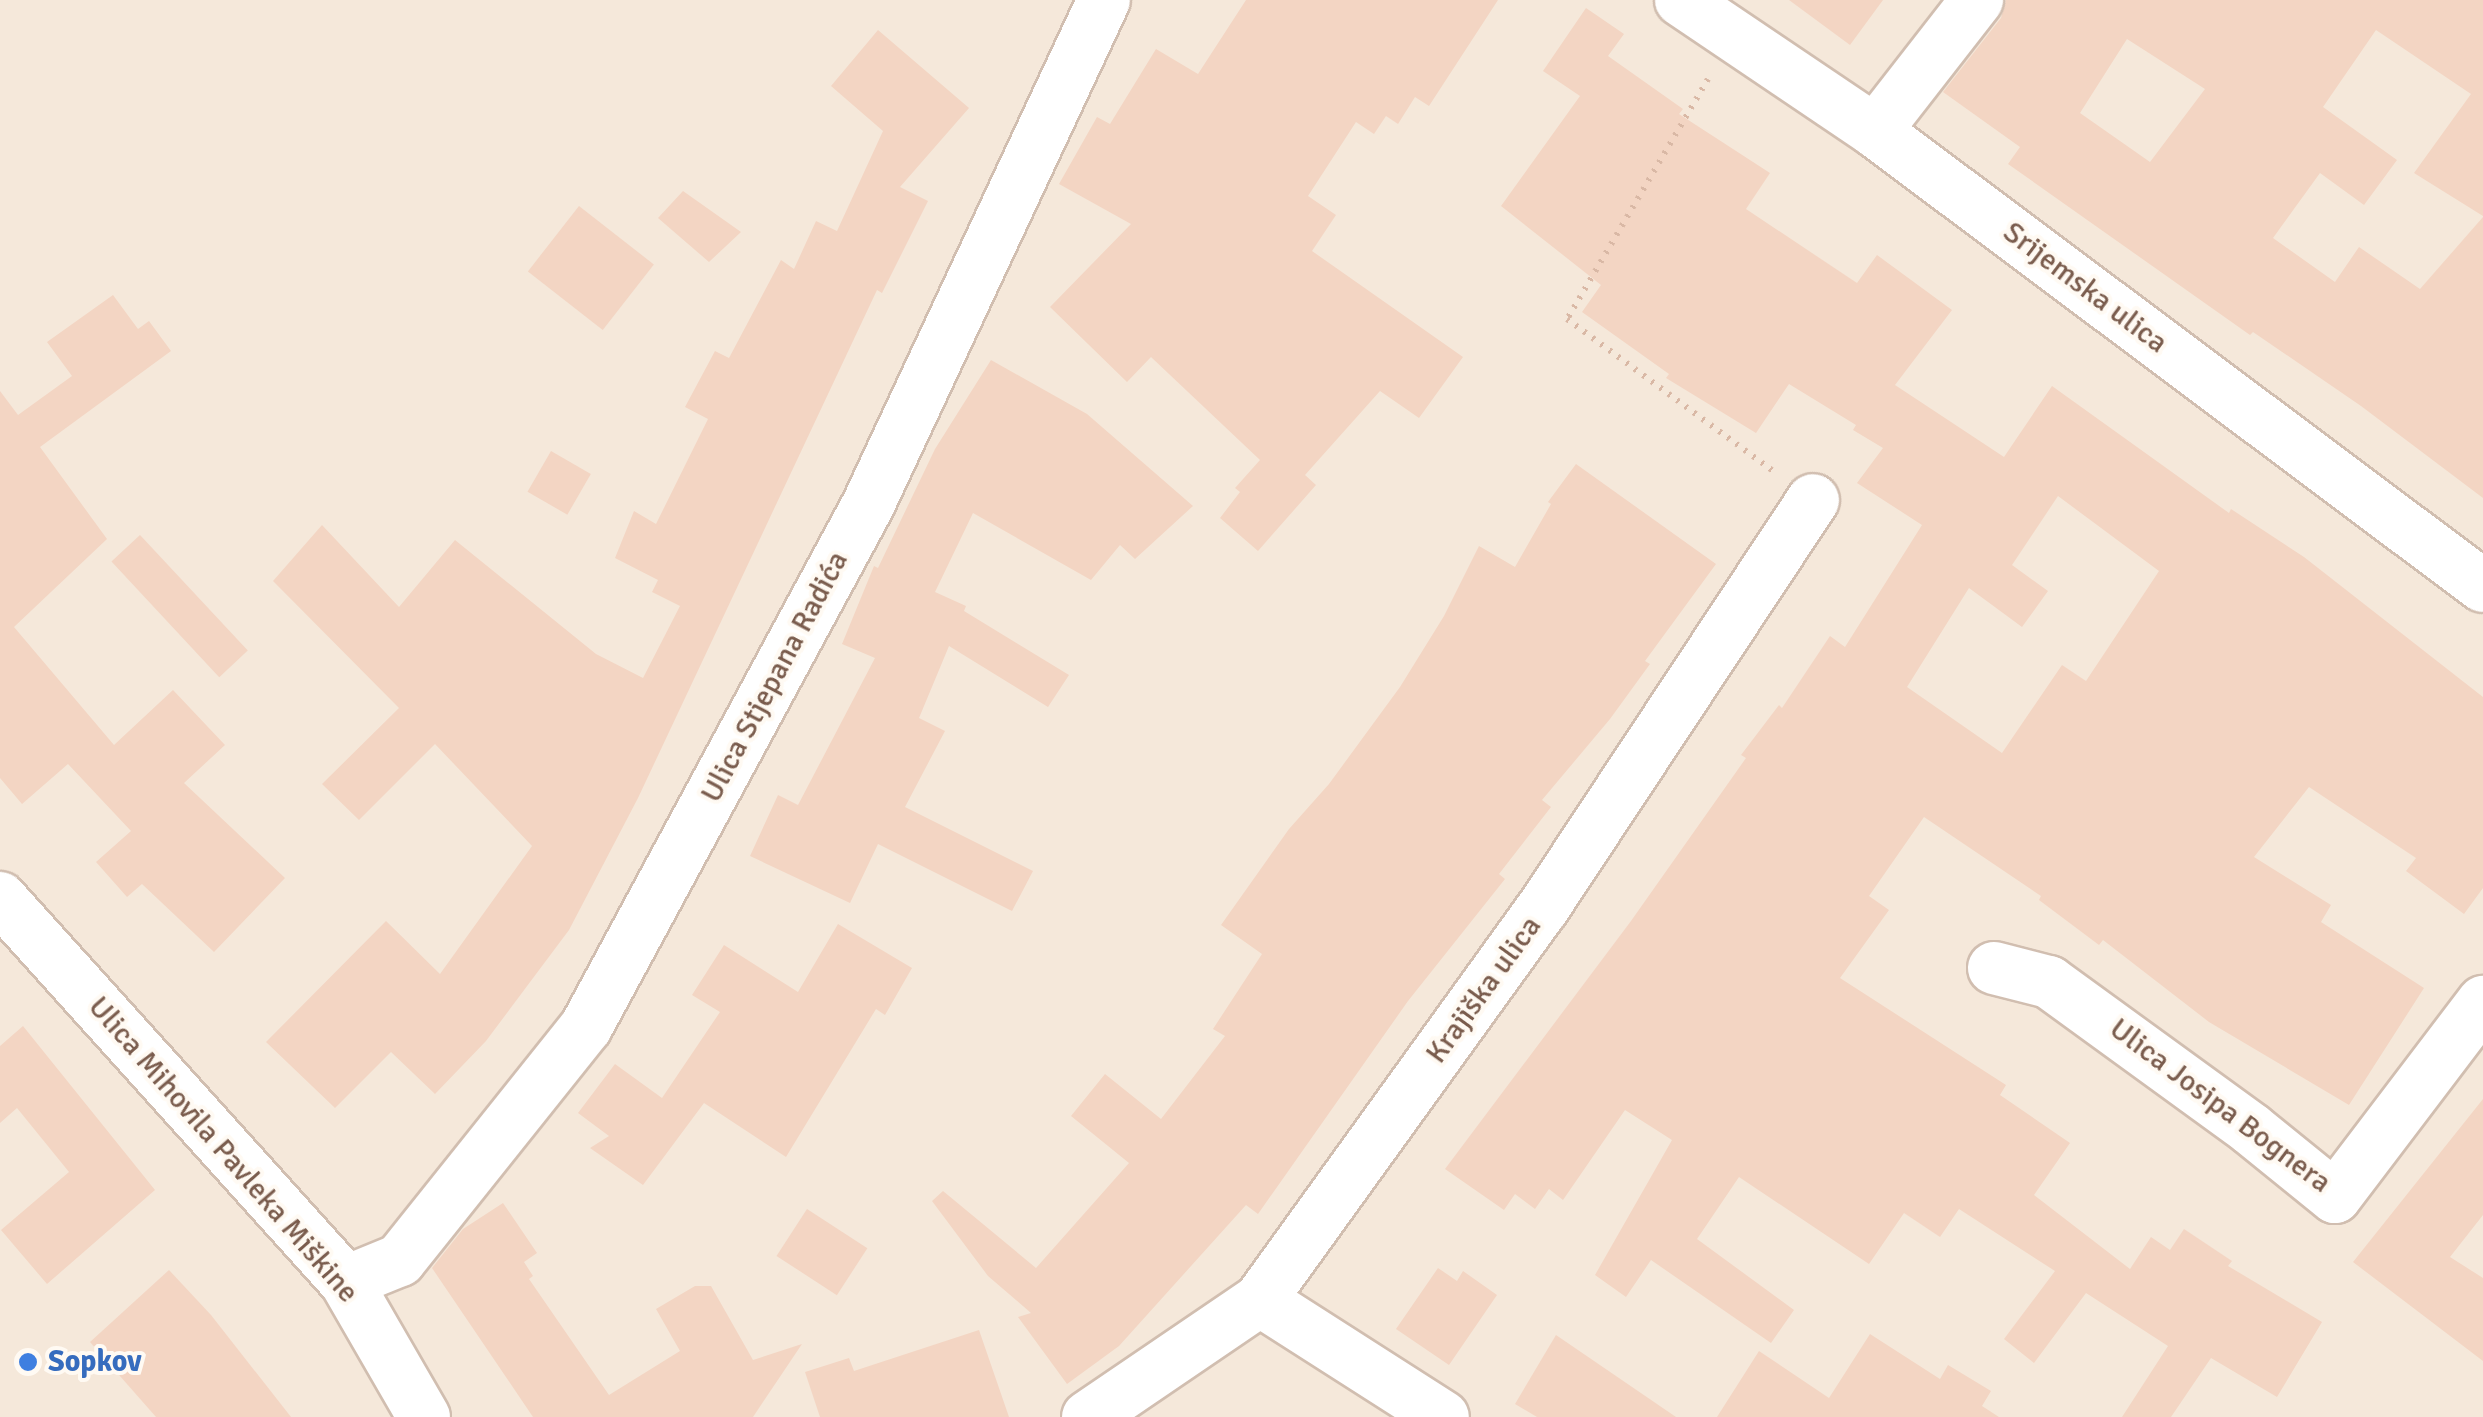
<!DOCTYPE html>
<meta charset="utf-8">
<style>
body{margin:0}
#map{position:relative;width:2483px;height:1417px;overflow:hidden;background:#fdf6ec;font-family:Signika,sans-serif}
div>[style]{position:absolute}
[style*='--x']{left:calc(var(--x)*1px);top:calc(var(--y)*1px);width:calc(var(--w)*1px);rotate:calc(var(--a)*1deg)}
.residential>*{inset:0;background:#f5e8da;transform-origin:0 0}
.building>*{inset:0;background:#f3d5c3;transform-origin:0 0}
.path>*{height:6px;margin-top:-3px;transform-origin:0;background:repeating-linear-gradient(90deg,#d9b8a5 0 2.5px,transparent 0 10.5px)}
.roads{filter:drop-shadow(2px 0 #d1beb0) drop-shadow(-2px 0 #d1beb0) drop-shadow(0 2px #d1beb0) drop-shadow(0 -2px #d1beb0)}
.street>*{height:52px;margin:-26px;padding:0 26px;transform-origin:26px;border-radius:26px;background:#fff}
.dots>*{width:28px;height:28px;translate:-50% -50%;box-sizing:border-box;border:5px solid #fffaf3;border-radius:50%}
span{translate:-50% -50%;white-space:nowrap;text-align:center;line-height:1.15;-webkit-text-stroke:8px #fffaf3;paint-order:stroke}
.street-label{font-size:30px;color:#7a5c4d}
.shop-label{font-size:30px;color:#366cbe;font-weight:700}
.left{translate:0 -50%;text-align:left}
</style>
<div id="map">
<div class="residential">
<i style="left:0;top:0;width:2483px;height:1417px"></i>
</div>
<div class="building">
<i style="clip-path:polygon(1246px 0,1498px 0,1429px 106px,1415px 97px,1398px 124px,1386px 116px,1374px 134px,1356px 122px,1308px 196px,1336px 215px,1312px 251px,1463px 357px,1419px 418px,1380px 391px,1305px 475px,1316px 485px,1258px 551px,1220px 518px,1240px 492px,1235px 488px,1260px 460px,1151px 357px,1127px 382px,1050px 307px,1131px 224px,1059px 184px,1097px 117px,1110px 124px,1156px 49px,1198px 74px)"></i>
<i style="clip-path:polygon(1789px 0,1883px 0,1850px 45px)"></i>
<i style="clip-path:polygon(evenodd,2006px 0,2483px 0,2483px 216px,2414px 173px,2471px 94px,2376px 30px,2323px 107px,2397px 160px,2364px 205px,2320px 173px,2273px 238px,2335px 282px,2359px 247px,2420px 289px,2483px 217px,2483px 498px,2361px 406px,2253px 332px,2250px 335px,2008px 164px,2020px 147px,1943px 92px,2001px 18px,2006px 0,2127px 39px,2205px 89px,2150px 162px,2080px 113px,2127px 39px)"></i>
<i style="clip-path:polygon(evenodd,1586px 8px,1624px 34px,1608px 56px,1683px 109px,1679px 114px,1770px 173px,1746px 209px,1857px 283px,1877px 255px,1952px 310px,1895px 385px,2004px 457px,2052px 386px,2229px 513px,2231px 509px,2304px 557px,2483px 697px,2483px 888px,2464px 914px,2406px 871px,2416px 858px,2309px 787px,2254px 857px,2331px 905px,2321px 922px,2424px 988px,2349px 1105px,2209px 1022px,2103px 940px,2099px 945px,2039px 900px,2041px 896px,1924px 817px,1869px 896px,1889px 910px,1840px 978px,2006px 1085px,2000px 1095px,2070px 1143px,2034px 1195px,2130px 1269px,2151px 1237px,2170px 1250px,2184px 1229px,2232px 1261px,2228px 1266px,2322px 1322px,2277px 1397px,2211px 1358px,2171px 1417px,2122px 1417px,2168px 1346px,2086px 1293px,2034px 1363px,2004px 1339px,2055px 1271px,1959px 1209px,1940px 1237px,1904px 1213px,1869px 1264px,1739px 1177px,1697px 1239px,1794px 1310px,1771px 1343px,1651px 1260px,1626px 1297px,1595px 1275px,1672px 1140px,1625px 1110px,1563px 1200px,1549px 1189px,1535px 1209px,1515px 1194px,1504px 1210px,1445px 1169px,1631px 921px,1746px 758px,1741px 755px,1779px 705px,1782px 708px,1830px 636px,1845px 647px,1922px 525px,1857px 483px,1883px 448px,1853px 430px,1856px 425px,1789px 384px,1756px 433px,1666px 378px,1669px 374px,1582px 312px,1601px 285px,1501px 206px,1580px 96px,1543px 71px,1586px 8px,2058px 496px,2159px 571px,2086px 681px,2062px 665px,2002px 753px,1907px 687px,1969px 588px,2022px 627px,2048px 591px,2012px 565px,2058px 496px)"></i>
<i style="clip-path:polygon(878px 30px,969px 108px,900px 187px,928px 201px,882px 293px,877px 290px,638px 798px,569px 930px,486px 1041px,435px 1094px,391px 1052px,335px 1108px,266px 1042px,386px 921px,440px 974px,532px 846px,435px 744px,359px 820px,322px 784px,399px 708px,273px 581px,322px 525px,399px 607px,455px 540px,596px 654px,643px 678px,680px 606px,652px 592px,658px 580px,615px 558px,634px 511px,656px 524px,708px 419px,685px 407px,715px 351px,729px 358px,781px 260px,794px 269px,816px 221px,837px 231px,883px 131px,831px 86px)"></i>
<i style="clip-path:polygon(683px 191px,741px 232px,709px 262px,658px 218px)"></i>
<i style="left:579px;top:206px;width:95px;height:83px;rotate:38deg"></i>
<i style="clip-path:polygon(113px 295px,138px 329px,149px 321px,171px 351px,40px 447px,107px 539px,14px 627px,114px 745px,173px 690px,225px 745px,184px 783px,285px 878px,214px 952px,142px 884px,127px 897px,96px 862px,131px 831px,68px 764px,22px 804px,0 778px,0 391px,18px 415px,72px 376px,47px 342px)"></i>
<i style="clip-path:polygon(991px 360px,1087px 414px,1193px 506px,1135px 559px,1120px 545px,1091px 580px,973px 513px,935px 592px,966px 606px,964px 611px,1069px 675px,1048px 707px,949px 646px,919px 718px,945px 731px,905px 807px,1033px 871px,1012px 911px,878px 844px,850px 903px,750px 856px,778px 795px,798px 805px,875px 658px,842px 644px,874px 566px,878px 568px,935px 449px)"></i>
<i style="left:551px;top:451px;width:46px;height:47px;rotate:30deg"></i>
<i style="clip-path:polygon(1576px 464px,1716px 564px,1645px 661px,1650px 664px,1610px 719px,1542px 800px,1551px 807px,1499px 874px,1505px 879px,1408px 1001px,1258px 1214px,1246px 1205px,1119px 1346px,1067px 1384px,1018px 1317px,1031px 1313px,988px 1276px,932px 1201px,943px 1191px,1036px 1268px,1129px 1163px,1071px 1116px,1105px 1074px,1161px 1119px,1225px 1036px,1213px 1029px,1262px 954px,1221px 925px,1289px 829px,1329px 784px,1400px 687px,1444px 616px,1479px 546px,1515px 567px,1551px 504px,1548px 502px)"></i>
<i style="left:140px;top:535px;width:158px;height:39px;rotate:47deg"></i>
<i style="clip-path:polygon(838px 924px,912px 968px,885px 1015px,876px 1009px,786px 1157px,704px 1103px,643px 1185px,590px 1148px,609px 1136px,578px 1113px,615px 1064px,662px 1098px,720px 1012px,692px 995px,724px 945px,798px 992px)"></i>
<i style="clip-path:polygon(23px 1026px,155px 1190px,47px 1284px,1px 1230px,69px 1172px,17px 1108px,0 1123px,0 1046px)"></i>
<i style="clip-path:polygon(2483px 1099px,2483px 1215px,2450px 1257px,2483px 1278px,2483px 1361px,2353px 1262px)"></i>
<i style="clip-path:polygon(503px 1203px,537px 1253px,524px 1262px,533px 1276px,529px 1279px,609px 1395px,680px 1351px,656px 1309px,695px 1286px,711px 1286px,753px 1360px,802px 1344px,753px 1417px,533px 1417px,432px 1268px,463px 1229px)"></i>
<i style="left:807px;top:1209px;width:72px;height:56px;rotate:33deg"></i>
<i style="clip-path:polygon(1438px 1268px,1457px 1281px,1463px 1271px,1497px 1295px,1449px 1365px,1396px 1329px)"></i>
<i style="clip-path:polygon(169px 1270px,211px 1315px,291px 1417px,156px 1417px,90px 1342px)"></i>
<i style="clip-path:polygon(979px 1330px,1009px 1417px,820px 1417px,805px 1372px,849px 1358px,854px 1371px)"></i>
<i style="clip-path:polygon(1870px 1334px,1940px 1379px,1948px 1365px,1991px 1391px,1982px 1406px,1999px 1417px,1717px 1417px,1759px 1351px,1829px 1398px)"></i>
<i style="clip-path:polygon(1556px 1335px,1676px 1417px,1537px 1417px,1515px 1404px)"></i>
</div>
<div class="path">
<i style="--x:1708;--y:79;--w:278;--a:120.4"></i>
<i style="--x:1567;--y:319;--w:255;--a:36.4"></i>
</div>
<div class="roads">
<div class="street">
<i style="--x:1681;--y:0;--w:234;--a:34"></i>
<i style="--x:1875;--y:131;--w:759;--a:36.81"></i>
<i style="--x:1875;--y:131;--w:166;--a:-52.1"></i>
<i style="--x:0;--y:898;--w:517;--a:47.98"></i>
<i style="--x:346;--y:1282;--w:156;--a:60"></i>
<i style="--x:1994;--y:968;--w:57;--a:14.3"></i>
<i style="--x:2049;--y:982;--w:250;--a:36"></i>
<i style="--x:2251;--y:1129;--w:108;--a:39"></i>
<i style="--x:2335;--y:1197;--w:245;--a:-52.8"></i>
<i style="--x:346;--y:1282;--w:58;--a:-22.2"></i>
<i style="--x:400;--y:1260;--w:298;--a:-51.4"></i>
<i style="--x:586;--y:1027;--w:593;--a:-61.62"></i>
<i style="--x:868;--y:505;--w:557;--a:-64.95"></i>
<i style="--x:1260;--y:1300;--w:217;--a:32.6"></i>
<i style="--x:1088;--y:1417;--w:208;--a:-34.2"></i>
<i style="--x:1260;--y:1300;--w:483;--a:-54.2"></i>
<i style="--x:1543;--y:908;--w:489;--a:-56.5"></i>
</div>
</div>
<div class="dots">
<i style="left:28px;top:1362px;background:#3f7fe0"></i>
</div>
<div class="street-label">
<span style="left:2085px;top:288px;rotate:37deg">Srijemska ulica</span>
<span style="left:775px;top:677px;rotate:-62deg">Ulica Stjepana Radića</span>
<span style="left:1484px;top:990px;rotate:-54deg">Krajiška ulica</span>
<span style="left:2220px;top:1106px;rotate:37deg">Ulica Josipa Bognera</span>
<span style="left:223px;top:1150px;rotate:49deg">Ulica Mihovila Pavleka Miškine</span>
</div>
<div class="shop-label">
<span class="left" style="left:48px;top:1362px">Sopkov</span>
</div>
</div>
